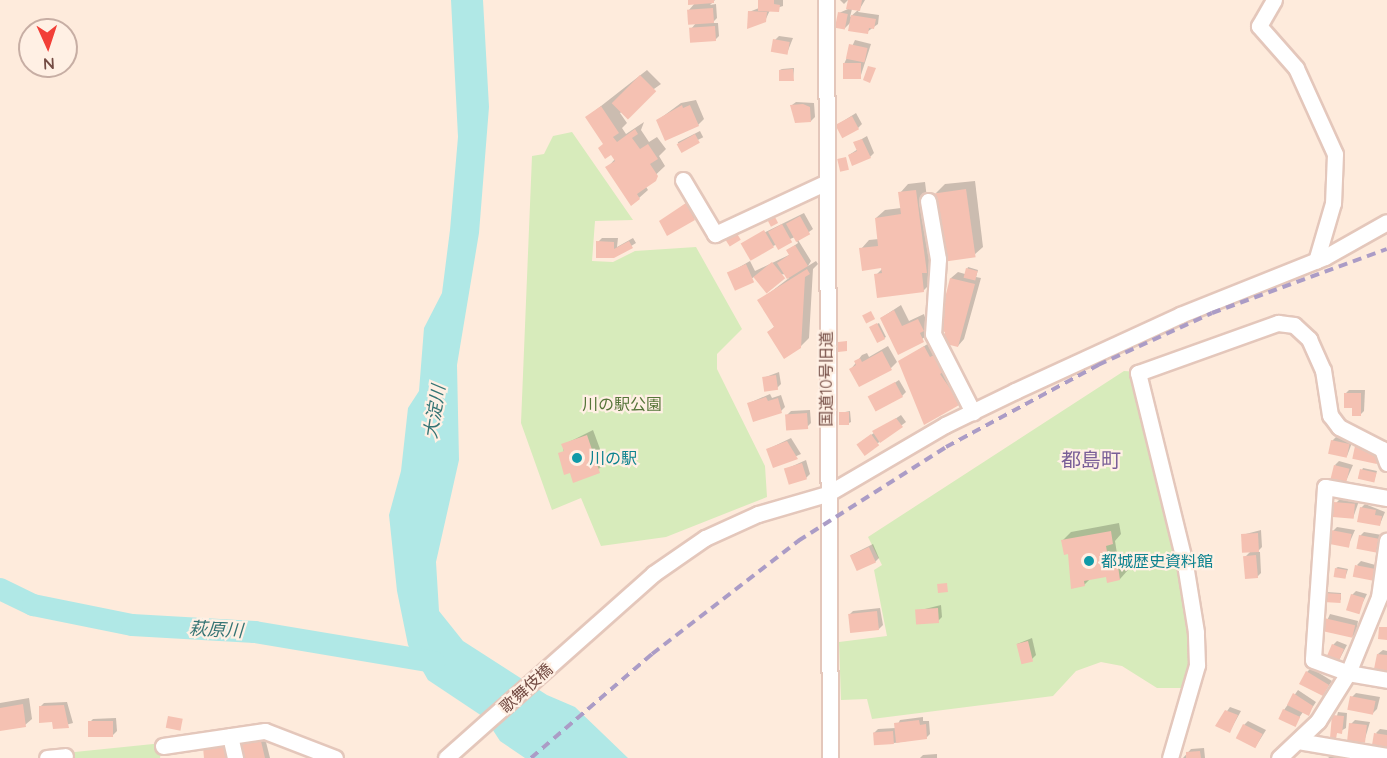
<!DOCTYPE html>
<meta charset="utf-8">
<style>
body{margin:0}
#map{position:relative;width:1387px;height:758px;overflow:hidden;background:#feebdc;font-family:Quicksand,"Noto Sans JP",sans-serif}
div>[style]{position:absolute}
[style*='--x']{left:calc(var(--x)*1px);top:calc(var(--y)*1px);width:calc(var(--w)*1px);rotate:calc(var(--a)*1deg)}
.green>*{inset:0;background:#d7ebbb}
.water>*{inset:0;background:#b0e8e6}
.shadow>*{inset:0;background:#0003;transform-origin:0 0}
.river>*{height:22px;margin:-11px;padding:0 11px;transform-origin:11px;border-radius:11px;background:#b0e8e6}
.building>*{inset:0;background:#f5c1b2;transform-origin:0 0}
.roads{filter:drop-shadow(2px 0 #e4c7bb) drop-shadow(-2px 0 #e4c7bb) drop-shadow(0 2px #e4c7bb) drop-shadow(0 -2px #e4c7bb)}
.minor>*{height:15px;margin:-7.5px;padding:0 7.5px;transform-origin:7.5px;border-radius:7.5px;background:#fff}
.rail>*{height:4px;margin-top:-2px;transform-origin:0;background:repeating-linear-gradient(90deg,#ab9cc6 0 9px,transparent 0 15px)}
.dots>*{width:16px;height:16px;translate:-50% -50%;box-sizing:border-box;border:3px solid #fff0e4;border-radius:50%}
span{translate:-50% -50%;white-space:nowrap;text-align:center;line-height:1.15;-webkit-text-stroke:4.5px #fff0e4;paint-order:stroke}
.street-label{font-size:16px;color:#744c44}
.park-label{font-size:16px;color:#567539}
.culture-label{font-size:16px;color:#0d838f}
.left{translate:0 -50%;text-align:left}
.water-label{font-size:18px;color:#357474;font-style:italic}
.quarter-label{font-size:20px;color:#7a5f98}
.north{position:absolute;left:18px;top:18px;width:60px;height:60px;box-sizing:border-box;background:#fff0e4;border:2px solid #c7aea4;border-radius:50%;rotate:177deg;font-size:16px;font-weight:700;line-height:24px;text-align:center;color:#744c44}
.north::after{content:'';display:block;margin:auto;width:21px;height:27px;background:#f23f37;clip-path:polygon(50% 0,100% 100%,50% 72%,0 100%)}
</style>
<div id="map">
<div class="green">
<i style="clip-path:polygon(572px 132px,633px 220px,595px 221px,592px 261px,613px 262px,635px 251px,696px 247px,742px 329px,717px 354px,717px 369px,765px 466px,767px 497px,666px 537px,601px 546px,581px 498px,552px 510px,521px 423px,532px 156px,544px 154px,553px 136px)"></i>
<i style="clip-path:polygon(1124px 371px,1139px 372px,1196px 632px,1191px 688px,1157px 688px,1122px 666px,1101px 662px,1076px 671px,1053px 696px,872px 719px,867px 699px,841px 700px,839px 642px,887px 636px,874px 570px,882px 565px,868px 537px)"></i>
<i style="clip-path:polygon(163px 743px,160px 758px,65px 758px,65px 753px)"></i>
</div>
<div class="water">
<i style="clip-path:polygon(451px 0,483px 0,489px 107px,479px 233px,457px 365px,459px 460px,436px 562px,439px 611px,463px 641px,547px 695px,575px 707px,628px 758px,525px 758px,500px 741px,485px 718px,428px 680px,408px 645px,397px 591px,389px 515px,401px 471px,408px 408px,419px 391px,424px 328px,442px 293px,450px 230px,458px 137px)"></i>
</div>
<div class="shadow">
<i style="clip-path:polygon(689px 0,715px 0,710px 5px,716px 4px,717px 18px,712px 23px,718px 23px,719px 36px,715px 40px,691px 29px,696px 23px,689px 10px,695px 3px)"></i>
<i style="clip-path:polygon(760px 0,783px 0,783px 6px,770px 10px,765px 21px,749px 12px,759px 8px)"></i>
<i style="clip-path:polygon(840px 0,848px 0,844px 4px)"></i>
<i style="clip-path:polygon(evenodd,849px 0,865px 0,858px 12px,879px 15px,878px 24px,867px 32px,851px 22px,845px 28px,839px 13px,848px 9px,849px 0,852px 9px,858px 10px,850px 17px,852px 9px)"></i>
<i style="clip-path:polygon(779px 36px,793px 38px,787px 53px,775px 40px)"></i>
<i style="clip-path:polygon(855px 40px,871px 44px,860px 78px,844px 64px)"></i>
<i style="clip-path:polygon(794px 68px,793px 79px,780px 70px,782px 69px)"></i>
<i style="clip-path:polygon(647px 70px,661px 84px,620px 113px,627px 123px,622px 128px,626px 134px,644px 122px,641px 130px,649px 142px,657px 137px,666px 149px,659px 156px,665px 166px,645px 185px,648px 190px,639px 198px,607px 168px,615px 159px,587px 117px)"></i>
<i style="clip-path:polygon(696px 100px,704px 119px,698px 125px,658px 120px,681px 103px)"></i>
<i style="clip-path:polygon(796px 102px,814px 103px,815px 117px,811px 121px,792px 105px)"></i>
<i style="clip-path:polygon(856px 113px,862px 124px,858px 128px,837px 125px)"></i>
<i style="left:700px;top:131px;width:7px;height:25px;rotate:63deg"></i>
<i style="clip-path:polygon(867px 136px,874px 153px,870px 157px,849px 155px,858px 149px,855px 143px)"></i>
<i style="clip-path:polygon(975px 181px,983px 247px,974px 255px,936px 193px,945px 184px)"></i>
<i style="clip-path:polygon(925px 182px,935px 263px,932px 282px,923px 291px,876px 275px,885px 266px,861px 249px,869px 240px,879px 239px,876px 218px,885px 210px,901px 208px,900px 193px,908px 184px)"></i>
<i style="clip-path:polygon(690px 200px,698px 215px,694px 219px,681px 207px)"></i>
<i style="clip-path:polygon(804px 213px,813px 229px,798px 240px,811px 261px,808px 266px,816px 261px,818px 264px,813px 269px,809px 338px,800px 347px,769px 332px,775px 326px,759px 301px,789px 278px,786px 274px,754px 277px,736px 288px,729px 273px,750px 261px,755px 271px,791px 254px,788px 250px,798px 243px,795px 237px,773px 246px,741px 244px)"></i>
<i style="clip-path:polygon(602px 238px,618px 238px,617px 247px,633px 238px,636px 243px,613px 257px,598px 242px)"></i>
<i style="clip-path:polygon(968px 267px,978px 270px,976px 277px,981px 278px,964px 339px,958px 346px,951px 278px,958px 272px,965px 274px)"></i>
<i style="clip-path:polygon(901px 305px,909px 321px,924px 314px,930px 334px,899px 353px,881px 318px)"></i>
<i style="clip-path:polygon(879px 323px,886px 337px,884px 338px,873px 326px)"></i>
<i style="clip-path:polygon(929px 343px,934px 353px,942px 349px,966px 397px,925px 423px,900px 362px)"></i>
<i style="clip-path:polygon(888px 346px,897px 362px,891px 368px,851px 369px,862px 355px,867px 353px,869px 357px)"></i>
<i style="clip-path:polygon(779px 372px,781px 384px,777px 388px,763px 378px)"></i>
<i style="clip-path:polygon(899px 380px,906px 392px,902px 396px,871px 398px)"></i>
<i style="clip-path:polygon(1349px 390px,1365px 390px,1364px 411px,1360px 415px,1345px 394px)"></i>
<i style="clip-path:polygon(770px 394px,772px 398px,781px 395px,785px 407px,781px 411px,749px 403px)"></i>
<i style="clip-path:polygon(810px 410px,811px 423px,807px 427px,787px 415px,791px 411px)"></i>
<i style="clip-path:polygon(850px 411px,851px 422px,849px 423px,840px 413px)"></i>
<i style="clip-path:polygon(901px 415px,906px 422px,878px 443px,862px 441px)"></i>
<i style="clip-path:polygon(593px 430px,606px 465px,574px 481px,571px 471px,566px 473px,563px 445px)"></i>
<i style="clip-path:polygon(1336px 437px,1353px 440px,1347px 456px,1332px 441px)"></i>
<i style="clip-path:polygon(791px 438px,801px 454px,774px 466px,768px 449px)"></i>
<i style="clip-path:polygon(806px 460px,810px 474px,806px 478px,786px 469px)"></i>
<i style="clip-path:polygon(1339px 461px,1353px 465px,1346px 481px,1335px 465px)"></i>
<i style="clip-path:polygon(1363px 468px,1377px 471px,1374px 481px,1362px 470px)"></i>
<i style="clip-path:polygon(1340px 499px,1359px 501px,1353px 518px,1336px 503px)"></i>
<i style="clip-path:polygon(1365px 504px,1385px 512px,1380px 524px,1361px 508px)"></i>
<i style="clip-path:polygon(1119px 523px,1121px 534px,1115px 541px,1118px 560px,1126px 559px,1128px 570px,1120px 579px,1107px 575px,1091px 578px,1084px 585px,1062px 541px,1071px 532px)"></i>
<i style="clip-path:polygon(1337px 527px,1355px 530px,1348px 546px,1333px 531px)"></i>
<i style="clip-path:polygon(1261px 530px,1262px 547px,1257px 552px,1260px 552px,1261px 573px,1257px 577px,1245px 557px,1251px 551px,1242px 535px)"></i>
<i style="clip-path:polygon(1364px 532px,1382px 535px,1376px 551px,1360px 536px)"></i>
<i style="clip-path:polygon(873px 544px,879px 558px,875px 562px,851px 555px)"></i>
<i style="clip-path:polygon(1361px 561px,1379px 566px,1373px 580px,1357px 565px)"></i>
<i style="clip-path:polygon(1338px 567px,1348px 569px,1345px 578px,1336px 568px)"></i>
<i style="clip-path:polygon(1356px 591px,1367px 594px,1358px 612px,1352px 595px)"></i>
<i style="clip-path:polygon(1327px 592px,1341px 593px,1341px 600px,1326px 593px)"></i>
<i style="clip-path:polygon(941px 605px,942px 617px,938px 621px,917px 611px)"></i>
<i style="clip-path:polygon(880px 608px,883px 625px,879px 629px,849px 615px,853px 611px)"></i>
<i style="clip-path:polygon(1330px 614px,1358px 621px,1356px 633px,1352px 637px,1323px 630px)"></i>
<i style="clip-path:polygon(1032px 638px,1036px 655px,1032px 659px,1017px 644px)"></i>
<i style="clip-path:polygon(1337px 641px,1347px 645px,1339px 660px,1333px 645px)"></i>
<i style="clip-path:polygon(1383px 650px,1387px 651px,1387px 670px,1378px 654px)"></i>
<i style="clip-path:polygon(1311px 668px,1332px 681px,1323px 694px,1307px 672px)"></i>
<i style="clip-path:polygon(1298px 690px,1316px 702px,1308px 714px,1303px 712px,1294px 725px,1284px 710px)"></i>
<i style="clip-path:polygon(1356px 693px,1380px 697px,1377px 709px,1373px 713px,1352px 697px)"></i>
<i style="clip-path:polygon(29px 698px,32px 719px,25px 725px,0 729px,0 703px)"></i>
<i style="clip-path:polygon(67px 702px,73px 723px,54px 728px,54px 720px,40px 707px,44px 703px)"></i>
<i style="clip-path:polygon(1230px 707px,1241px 711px,1230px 731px,1217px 725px)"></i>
<i style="clip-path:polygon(1338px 712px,1347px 713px,1346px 728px,1332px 736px)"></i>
<i style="clip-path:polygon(923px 717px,923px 721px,929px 721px,930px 734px,926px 738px,894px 743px,874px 733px,878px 729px,896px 728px,900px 720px)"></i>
<i style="clip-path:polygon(116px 718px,117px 731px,113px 735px,89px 723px,93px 719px)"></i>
<i style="clip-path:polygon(1355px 720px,1370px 722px,1364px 742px,1351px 724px)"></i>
<i style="clip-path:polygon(1248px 721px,1266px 730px,1256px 746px,1244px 725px)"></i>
<i style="clip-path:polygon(1380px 729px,1387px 730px,1387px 745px,1376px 733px)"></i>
<i style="clip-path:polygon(264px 734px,270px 758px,243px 758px)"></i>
<i style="clip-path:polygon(1204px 748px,1205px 758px,1183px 758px,1191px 749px)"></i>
<i style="clip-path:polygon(937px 754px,937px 758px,920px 758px,923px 755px)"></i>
<i style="clip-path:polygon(1332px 755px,1340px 756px,1340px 758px,1328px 758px)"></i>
</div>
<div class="river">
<i style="--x:0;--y:589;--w:37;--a:26"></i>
<i style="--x:33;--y:605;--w:101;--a:11.4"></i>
<i style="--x:132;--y:625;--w:123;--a:3.3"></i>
<i style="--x:255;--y:632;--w:182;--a:9.5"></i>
</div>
<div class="building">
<i style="clip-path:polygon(688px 0,714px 0,714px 3px,688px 5px)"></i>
<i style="clip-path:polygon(758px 0,774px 0,774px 4px,780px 5px,779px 12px,758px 11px)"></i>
<i style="clip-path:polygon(848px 0,862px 0,860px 11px,846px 9px)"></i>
<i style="left:713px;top:8px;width:15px;height:26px;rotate:86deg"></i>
<i style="clip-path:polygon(748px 11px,767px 12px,766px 22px,747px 29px)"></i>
<i style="left:838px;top:12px;width:10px;height:16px;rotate:11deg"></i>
<i style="clip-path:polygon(851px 15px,876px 19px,874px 29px,869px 28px,868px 34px,848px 31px)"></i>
<i style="left:715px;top:26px;width:15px;height:26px;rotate:86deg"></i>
<i style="left:773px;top:39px;width:17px;height:13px;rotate:10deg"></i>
<i style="left:849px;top:44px;width:19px;height:15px;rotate:12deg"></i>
<i style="left:843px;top:63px;width:18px;height:16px"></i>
<i style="clip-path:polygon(868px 66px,876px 68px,870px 83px,863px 80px)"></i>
<i style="clip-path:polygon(793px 69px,794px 81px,779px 81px,779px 70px)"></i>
<i style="left:640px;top:75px;width:23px;height:40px;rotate:45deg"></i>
<i style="clip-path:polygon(803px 104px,810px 107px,811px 122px,795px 123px,790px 105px)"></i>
<i style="clip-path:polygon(682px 105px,683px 108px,690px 105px,699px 126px,665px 141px,656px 120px)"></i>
<i style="clip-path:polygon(601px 106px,619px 133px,613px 137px,617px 142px,635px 129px,638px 134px,632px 138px,640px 149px,648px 144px,658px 159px,650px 164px,658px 176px,656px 181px,637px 194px,640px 199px,631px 206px,605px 167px,615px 161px,611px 155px,605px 159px,598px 148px,603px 144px,585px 117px)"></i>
<i style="left:852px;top:116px;width:15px;height:19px;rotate:62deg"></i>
<i style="left:695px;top:134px;width:10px;height:21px;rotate:61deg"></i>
<i style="clip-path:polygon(862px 139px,871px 158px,852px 166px,848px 155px,857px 151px,853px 142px)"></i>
<i style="left:846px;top:157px;width:13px;height:9px;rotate:77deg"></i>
<i style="left:966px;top:189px;width:69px;height:32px;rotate:82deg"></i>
<i style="clip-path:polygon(916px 190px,927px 273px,922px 273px,924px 292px,877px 298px,874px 274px,882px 273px,881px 268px,862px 271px,859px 248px,878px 246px,875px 218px,901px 214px,898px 192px)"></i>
<i style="clip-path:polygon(686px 203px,695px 220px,667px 236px,659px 221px)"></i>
<i style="left:774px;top:215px;width:9px;height:8px;rotate:63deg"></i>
<i style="left:800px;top:216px;width:21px;height:16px;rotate:61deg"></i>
<i style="left:782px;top:224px;width:21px;height:16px;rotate:61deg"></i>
<i style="left:764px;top:230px;width:20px;height:27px;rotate:60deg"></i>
<i style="left:736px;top:232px;width:9px;height:13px;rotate:58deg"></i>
<i style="clip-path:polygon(596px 241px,614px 242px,614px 249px,629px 241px,633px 248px,614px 258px,596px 258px)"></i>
<i style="clip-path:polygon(795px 245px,808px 266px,787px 279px,777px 263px,789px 255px,786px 250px)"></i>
<i style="left:772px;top:262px;width:21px;height:24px;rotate:51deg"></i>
<i style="left:746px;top:264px;width:20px;height:21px;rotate:66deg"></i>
<i style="left:966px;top:268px;width:12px;height:10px;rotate:14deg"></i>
<i style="clip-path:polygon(807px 269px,810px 274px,805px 277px,801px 348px,784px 359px,767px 332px,774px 327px,757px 300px)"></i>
<i style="clip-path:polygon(950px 278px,975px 284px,958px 347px,942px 343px,945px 332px,937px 330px)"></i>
<i style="clip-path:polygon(894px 310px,902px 326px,918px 319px,924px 331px,920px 333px,924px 342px,898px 355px,880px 318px)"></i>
<i style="left:871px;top:311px;width:9px;height:10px;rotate:63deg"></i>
<i style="left:877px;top:323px;width:18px;height:9px;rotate:63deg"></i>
<i style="clip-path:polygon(847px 341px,847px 351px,838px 352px,838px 342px)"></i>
<i style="clip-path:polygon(924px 346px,930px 357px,936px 354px,945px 371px,940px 374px,961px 404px,924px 425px,898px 361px)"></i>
<i style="clip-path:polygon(882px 351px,892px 370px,859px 387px,849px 369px,856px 365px,854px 361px,860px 358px,862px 362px)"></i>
<i style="left:776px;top:375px;width:15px;height:14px;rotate:82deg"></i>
<i style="left:895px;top:382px;width:17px;height:31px;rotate:62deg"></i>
<i style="clip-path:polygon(1344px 393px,1361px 393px,1361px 416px,1352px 416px,1352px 408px,1344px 408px)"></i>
<i style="clip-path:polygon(766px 397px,768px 401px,778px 398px,782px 413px,753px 422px,747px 403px)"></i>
<i style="left:839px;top:412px;width:10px;height:13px"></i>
<i style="left:807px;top:413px;width:16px;height:22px;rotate:86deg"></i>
<i style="clip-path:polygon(896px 418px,903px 427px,880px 443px,872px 431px)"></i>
<i style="left:871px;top:434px;width:14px;height:18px;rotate:54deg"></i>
<i style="clip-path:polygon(587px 435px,600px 473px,573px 483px,570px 473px,564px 475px,558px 453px,564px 451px,561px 444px)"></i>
<i style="left:1331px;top:440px;width:19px;height:14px;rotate:12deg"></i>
<i style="clip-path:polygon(787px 441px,798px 459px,773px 468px,766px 449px)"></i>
<i style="left:1355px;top:446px;width:25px;height:13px;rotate:12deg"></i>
<i style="left:802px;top:463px;width:17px;height:19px;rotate:73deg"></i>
<i style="left:1334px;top:465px;width:16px;height:15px;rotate:14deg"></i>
<i style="left:1360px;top:469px;width:17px;height:10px;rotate:13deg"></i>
<i style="left:1334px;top:502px;width:21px;height:15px;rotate:5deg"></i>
<i style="clip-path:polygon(1360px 507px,1376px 510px,1375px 515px,1382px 516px,1380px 526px,1357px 522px)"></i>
<i style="left:1331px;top:530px;width:21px;height:14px;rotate:11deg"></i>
<i style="clip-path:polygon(1111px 531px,1113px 544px,1106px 546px,1110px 568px,1118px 566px,1120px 580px,1107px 583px,1106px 577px,1084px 581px,1085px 586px,1071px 589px,1068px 554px,1064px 555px,1061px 540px)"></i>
<i style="left:1258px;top:533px;width:19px;height:17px;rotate:87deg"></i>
<i style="left:1359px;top:535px;width:20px;height:14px;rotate:11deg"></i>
<i style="left:869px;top:547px;width:17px;height:21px;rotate:66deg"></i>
<i style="left:1256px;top:555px;width:23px;height:13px;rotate:85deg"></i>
<i style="left:1355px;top:565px;width:21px;height:12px;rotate:11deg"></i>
<i style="left:1335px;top:568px;width:12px;height:9px;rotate:9deg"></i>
<i style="left:947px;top:583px;width:9px;height:10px;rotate:84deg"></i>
<i style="left:1324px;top:593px;width:17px;height:9px;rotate:3deg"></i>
<i style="left:1351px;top:594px;width:14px;height:17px;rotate:17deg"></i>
<i style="left:938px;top:608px;width:15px;height:23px;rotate:86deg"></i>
<i style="left:877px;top:611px;width:19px;height:29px;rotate:84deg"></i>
<i style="left:1324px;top:618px;width:32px;height:13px;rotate:13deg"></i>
<i style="clip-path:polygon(1379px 627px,1387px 627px,1387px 640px,1378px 639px)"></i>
<i style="left:1028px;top:641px;width:21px;height:12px;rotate:76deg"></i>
<i style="left:1332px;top:644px;width:13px;height:13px;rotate:23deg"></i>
<i style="clip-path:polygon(1377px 654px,1387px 655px,1387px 672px,1374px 669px)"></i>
<i style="clip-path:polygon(1306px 671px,1329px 685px,1323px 696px,1299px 684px)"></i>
<i style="clip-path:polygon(1293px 693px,1313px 706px,1309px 716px,1287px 705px)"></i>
<i style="left:1350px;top:696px;width:26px;height:14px;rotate:11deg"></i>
<i style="clip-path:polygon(23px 704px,26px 727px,0 731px,0 708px)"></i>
<i style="clip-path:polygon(64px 705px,69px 728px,53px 729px,52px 722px,39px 723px,39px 706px)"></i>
<i style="left:1283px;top:709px;width:19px;height:11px;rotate:25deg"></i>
<i style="clip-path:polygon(1225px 710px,1238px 715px,1230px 733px,1215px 726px)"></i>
<i style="clip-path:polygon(1332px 715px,1344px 716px,1342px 734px,1337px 733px,1336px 739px,1330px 738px)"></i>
<i style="left:168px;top:716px;width:15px;height:12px;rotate:11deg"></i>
<i style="clip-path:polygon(919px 720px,920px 725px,926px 724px,927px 739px,896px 743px,894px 723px)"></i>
<i style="left:113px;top:721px;width:16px;height:25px;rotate:90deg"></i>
<i style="left:1349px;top:723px;width:18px;height:18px;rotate:6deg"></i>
<i style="left:1243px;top:724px;width:22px;height:16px;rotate:27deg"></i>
<i style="left:893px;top:731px;width:13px;height:20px;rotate:86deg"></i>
<i style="clip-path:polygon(1374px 733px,1387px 735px,1387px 747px,1372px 745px)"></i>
<i style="clip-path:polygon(260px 737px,265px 758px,242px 758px,238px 742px)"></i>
<i style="left:225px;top:746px;width:12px;height:22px;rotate:85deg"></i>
<i style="clip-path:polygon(1200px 751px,1201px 758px,1186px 758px,1186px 752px)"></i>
</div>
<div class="roads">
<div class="minor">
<i style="--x:826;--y:0;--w:758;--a:89.7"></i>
<i style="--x:1274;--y:0;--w:30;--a:120"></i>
<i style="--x:1259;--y:26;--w:56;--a:48.6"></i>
<i style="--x:1296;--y:68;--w:94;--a:65.6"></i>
<i style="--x:1335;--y:154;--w:49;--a:92.3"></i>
<i style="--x:1333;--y:203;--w:60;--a:106.3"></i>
<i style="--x:683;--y:180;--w:63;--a:59.3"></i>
<i style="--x:715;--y:234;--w:121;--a:-24.9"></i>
<i style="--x:928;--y:201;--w:59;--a:80.2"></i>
<i style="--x:938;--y:259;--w:75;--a:93.8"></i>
<i style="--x:933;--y:334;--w:88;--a:62.9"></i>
<i style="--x:1387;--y:498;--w:63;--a:-169.9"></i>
<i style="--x:1325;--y:487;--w:173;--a:94"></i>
<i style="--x:1313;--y:660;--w:37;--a:20"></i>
<i style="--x:1348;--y:673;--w:40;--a:10"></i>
<i style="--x:230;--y:736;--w:23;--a:77"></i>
<i style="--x:1298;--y:741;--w:90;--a:9.6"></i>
<i style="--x:163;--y:746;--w:103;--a:-8.4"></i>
<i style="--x:265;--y:731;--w:75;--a:21.1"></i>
<i style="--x:47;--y:758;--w:18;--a:-6"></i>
<i style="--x:446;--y:758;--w:277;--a:-41.6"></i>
<i style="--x:653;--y:574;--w:63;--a:-34.7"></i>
<i style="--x:705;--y:538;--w:58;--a:-24.4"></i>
<i style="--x:758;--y:514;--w:72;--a:-16.2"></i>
<i style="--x:827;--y:494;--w:137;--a:-30.3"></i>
<i style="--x:945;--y:425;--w:78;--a:-25.9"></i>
<i style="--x:1015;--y:391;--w:182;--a:-24.7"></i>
<i style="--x:1180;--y:315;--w:156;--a:-21.8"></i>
<i style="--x:1325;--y:257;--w:71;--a:-29.4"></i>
<i style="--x:1170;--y:758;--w:97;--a:-73.8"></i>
<i style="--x:1197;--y:665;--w:33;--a:-92"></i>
<i style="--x:1196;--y:632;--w:69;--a:-99.2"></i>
<i style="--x:1185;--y:564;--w:197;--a:-103.8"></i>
<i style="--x:1138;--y:373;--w:149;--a:-19.7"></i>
<i style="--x:1278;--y:323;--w:16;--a:7"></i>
<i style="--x:1294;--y:325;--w:21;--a:43"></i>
<i style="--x:1309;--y:339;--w:34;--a:66"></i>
<i style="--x:1323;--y:370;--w:46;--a:81.2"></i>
<i style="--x:1330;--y:415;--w:15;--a:53"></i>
<i style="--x:1339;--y:427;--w:48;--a:27.1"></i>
<i style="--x:1382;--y:449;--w:15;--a:70"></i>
<i style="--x:1279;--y:758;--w:54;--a:-43.5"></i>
<i style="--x:1318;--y:721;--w:57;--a:-58"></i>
<i style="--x:1348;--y:673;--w:82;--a:-67.8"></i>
<i style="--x:1379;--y:597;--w:57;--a:-81.9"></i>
</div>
</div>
<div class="rail">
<i style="--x:531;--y:758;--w:160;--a:-40.7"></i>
<i style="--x:652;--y:654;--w:185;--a:-37.7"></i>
<i style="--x:798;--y:541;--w:175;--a:-32.4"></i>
<i style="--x:946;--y:447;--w:173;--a:-28.3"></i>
<i style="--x:1098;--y:365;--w:125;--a:-24.5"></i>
<i style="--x:1212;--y:313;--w:186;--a:-20.1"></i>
</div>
<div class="dots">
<i style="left:577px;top:458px;background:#0f9aa8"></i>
<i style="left:1089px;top:561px;background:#0f9aa8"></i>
</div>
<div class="street-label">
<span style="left:826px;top:379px;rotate:-90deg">国道10号旧道</span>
<span style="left:526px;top:688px;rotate:-42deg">歌舞伎橋</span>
</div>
<div class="park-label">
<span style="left:622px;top:404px">川の駅公園</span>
</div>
<div class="culture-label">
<span class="left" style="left:589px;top:458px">川の駅</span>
<span class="left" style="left:1101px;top:561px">都城歴史資料館</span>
</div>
<div class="water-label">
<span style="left:435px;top:412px;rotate:-81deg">大淀川</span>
<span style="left:216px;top:630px;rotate:3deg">萩原川</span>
</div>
<div class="quarter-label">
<span style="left:1091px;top:459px">都島町</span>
</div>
<div class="north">N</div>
</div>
